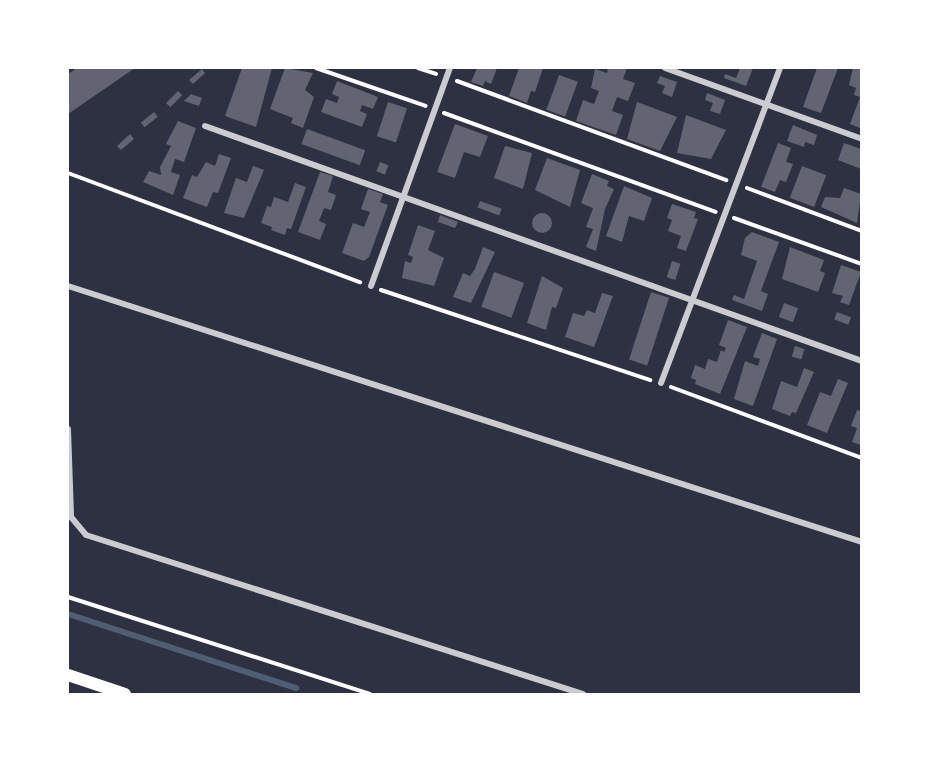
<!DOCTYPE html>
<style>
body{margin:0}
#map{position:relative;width:929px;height:762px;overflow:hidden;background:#2d3142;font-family:"Archivo Narrow",sans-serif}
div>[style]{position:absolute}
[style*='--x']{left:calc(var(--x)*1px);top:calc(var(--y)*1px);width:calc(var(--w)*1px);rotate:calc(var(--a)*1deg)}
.stream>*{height:6px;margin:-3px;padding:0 3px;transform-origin:3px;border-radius:3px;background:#4f5d75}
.building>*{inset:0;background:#626471;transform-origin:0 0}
.round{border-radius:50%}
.path>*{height:4px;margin:-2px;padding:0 2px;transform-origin:2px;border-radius:2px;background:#fff}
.minor>*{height:6px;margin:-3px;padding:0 3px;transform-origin:3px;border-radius:3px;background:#caccd0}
.secondary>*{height:12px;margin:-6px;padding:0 6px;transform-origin:6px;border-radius:6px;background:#fff}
span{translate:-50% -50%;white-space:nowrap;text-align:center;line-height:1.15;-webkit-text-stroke:6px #fff;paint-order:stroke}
.frame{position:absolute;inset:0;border:69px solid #fff;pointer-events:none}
</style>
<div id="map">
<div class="stream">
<i style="--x:68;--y:614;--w:240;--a:18"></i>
</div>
<div class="building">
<i style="clip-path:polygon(77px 68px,135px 68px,68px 114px,68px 74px)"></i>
<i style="clip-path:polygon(242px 68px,272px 68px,256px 127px,225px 116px)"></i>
<i style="clip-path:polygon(285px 68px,313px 73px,305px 90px,314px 97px,303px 128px,291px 123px,293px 118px,270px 109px)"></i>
<i style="clip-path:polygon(477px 68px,497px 68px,491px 84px,485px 81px,483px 86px,471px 82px)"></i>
<i style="clip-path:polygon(519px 68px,543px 68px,535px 92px,531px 91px,527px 103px,509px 96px)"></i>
<i style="clip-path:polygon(608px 68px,627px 68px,623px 79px,635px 83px,628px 101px,617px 97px,612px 111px,623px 115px,616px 135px,576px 121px,583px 100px,594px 104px,599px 91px,591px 88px,595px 69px,607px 73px)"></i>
<i style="clip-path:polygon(740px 68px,753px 68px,746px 86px,724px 78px,725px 74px,736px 78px)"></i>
<i style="clip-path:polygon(817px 68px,838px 68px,821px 113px,803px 107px)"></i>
<i style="clip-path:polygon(853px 68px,861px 68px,860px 128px,850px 124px,860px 97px,854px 95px,856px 88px,849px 85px)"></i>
<i style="clip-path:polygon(202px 69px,205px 73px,193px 84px,189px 80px)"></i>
<i style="left:559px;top:75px;width:20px;height:37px;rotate:20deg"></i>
<i style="clip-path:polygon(660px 76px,677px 82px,672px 97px,662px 93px,665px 86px,657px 83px)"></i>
<i style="clip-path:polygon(337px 81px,378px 97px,373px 109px,362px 105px,360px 111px,367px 114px,362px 127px,321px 112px,326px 99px,337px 103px,339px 97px,332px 94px)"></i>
<i style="left:178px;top:91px;width:6px;height:17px;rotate:45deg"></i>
<i style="clip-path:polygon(707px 93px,725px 100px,720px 114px,710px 111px,713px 103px,705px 100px)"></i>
<i style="clip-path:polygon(191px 94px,202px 98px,199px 106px,184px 101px)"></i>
<i style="left:388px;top:102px;width:20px;height:36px;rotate:18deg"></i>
<i style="clip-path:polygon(637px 102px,677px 117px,660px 151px,627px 139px)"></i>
<i style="left:154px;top:112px;width:6px;height:17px;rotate:51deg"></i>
<i style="clip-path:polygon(686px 115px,726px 130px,711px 159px,677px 153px)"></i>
<i style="clip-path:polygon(178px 121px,196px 128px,184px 162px,175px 159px,171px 172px,180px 175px,173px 195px,143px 182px,149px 171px,161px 175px,160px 167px,171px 146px,166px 144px)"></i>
<i style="clip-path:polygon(455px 124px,488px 136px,480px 157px,464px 152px,455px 178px,437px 172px)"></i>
<i style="clip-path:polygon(793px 125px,817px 135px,814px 145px,805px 142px,804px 147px,787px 141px)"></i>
<i style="left:307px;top:129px;width:62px;height:16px;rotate:20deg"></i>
<i style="clip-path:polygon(130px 134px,134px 139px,121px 150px,117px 146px)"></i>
<i style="clip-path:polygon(778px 143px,791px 148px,786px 162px,793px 164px,786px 182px,780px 180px,775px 192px,761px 187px)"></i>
<i style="clip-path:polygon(844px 143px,861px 149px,861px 169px,838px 160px)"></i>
<i style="clip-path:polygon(505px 146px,532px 153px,523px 189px,494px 178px)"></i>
<i style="clip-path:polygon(219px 154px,231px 158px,218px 193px,213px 192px,207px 207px,183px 198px,192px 175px,197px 177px,206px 162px,215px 166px)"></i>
<i style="clip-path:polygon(547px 158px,580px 170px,570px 207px,535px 190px)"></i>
<i style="left:380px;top:162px;width:9px;height:10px;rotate:21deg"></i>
<i style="clip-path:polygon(253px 166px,264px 170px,244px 218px,224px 213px,236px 178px,247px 182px)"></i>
<i style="left:802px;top:166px;width:26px;height:34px;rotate:21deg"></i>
<i style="clip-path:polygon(320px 172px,333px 176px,328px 192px,336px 195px,331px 210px,324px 208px,319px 221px,326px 224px,320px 240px,298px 232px)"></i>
<i style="clip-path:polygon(592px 174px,609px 181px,607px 186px,614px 189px,605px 209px,596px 251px,586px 247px,593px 229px,586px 227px,593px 208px,581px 203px)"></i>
<i style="clip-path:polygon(295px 183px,306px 187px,291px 229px,287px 228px,285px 235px,271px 230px,272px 227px,261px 223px,267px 206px,271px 207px,274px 197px,288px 202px)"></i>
<i style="clip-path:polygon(624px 186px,652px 198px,644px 221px,629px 216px,622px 242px,606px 236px)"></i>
<i style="clip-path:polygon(844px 188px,861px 194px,857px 223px,821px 207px,825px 197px,840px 198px)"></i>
<i style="clip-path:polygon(368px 189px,383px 194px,380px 202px,388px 205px,369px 257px,364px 261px,342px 253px,353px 223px,364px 227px,370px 212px,361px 209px)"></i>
<i style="left:480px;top:201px;width:23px;height:7px;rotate:20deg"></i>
<i style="clip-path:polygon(672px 204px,696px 212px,694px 218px,698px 219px,686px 251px,677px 248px,681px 236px,668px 231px,672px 220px,667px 218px)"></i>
<i class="round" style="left:532px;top:213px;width:20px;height:20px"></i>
<i style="clip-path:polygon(440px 215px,458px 222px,455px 228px,438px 222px)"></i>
<i style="clip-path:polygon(418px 225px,435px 231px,428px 250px,444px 258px,434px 286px,402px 278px,405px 261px,411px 263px,413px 257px,408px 255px)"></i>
<i style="clip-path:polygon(752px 232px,779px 242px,761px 291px,768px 294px,762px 311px,732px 300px,734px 295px,744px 299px,757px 261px,741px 255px,745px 238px)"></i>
<i style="clip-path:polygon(483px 247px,495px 252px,471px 303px,453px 297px,463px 273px,470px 276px,475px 269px)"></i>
<i style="clip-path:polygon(790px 247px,824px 260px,820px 271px,825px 273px,818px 292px,782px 279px)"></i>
<i style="left:672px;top:261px;width:9px;height:17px;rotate:18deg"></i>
<i style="clip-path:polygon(841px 265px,861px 272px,849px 305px,840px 302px,843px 296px,832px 293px)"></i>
<i style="left:494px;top:272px;width:32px;height:37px;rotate:20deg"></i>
<i style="clip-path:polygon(542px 276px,563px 288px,556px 308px,552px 307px,546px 330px,527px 323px)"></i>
<i style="left:651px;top:292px;width:19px;height:71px;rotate:18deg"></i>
<i style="clip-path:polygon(602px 293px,613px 296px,594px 347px,565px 337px,573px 313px,584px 316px,587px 310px,595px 313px)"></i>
<i style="left:784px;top:303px;width:15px;height:15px;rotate:20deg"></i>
<i style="left:837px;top:312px;width:15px;height:8px;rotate:20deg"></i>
<i style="clip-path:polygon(728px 320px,747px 327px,720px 394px,695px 384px,696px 380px,691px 378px,695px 365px,705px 369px,708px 359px,717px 362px,721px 350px,724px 352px,726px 348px,719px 345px)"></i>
<i style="clip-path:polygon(762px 333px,777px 339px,753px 406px,734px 399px,745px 361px,758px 366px,760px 359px,753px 357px)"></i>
<i style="left:795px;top:346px;width:10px;height:11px;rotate:17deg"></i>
<i style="clip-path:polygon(804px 368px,814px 372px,796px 413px,792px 412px,790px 416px,772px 409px,781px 381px,797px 387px)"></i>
<i style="clip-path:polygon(838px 379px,848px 383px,827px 433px,807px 425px,820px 392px,831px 396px)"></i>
<i style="clip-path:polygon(857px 410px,861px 411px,861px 445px,852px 442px,857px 428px,851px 426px)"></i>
</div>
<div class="path">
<i style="--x:316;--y:68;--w:116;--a:19.1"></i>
<i style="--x:418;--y:68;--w:19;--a:18"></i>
<i style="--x:457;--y:81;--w:287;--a:20.2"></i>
<i style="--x:444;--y:113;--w:289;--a:20"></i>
<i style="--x:68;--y:173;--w:312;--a:20.5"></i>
<i style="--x:747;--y:188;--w:123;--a:20.5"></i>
<i style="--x:734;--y:218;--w:136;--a:19.8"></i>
<i style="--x:381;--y:290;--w:284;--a:18.5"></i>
<i style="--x:671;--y:387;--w:204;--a:20.4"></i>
<i style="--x:68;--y:597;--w:317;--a:17.8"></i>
</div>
<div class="minor">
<i style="--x:665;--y:68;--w:209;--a:19.8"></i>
<i style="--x:205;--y:126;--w:698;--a:19.68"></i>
<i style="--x:68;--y:286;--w:834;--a:17.87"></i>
<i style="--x:371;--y:286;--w:232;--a:-70.1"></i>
<i style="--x:661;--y:383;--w:337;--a:-69.3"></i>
<i style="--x:68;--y:429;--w:88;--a:88"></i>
<i style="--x:71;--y:517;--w:23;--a:50"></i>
<i style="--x:86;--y:535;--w:522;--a:17.74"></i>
</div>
<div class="secondary">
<i style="--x:68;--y:675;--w:60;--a:18.4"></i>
</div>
<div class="frame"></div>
</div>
